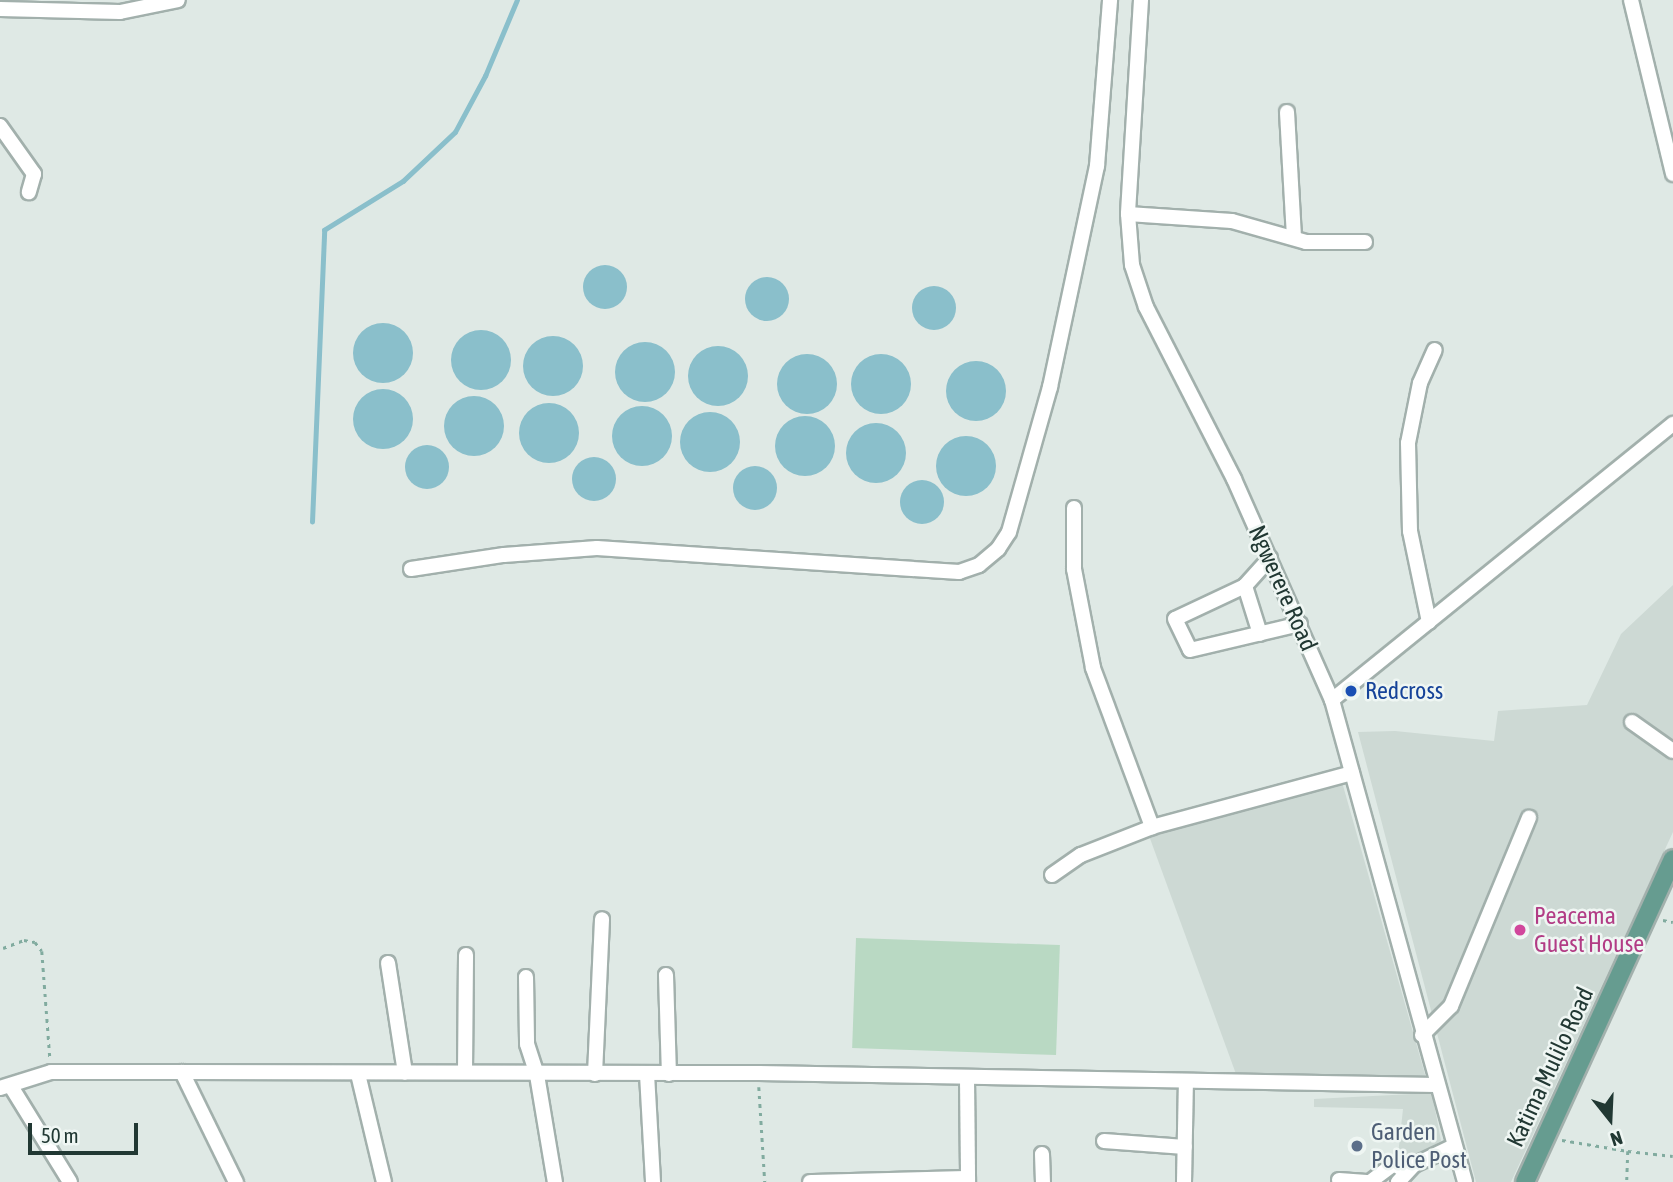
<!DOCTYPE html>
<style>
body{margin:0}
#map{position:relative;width:1673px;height:1182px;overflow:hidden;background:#dfe9e5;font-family:"Asap Condensed",sans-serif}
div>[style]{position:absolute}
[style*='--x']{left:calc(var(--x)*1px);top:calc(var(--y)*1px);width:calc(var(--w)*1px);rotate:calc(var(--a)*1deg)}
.built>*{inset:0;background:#cdd9d4}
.green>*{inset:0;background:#b9d9c3;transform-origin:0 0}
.water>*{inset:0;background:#8abfcb}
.round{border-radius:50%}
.stream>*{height:4.5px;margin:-2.25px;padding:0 2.25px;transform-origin:2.25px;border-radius:2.25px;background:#8abfcb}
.path>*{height:2.5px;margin-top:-1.25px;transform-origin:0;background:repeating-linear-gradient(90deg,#81ab9f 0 3.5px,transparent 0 8.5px)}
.roads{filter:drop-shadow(2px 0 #a2b0ac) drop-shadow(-2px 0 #a2b0ac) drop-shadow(0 2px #a2b0ac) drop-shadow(0 -2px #a2b0ac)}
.minor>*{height:14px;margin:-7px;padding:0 7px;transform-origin:7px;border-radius:7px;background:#fff}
.major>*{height:18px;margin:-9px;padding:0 9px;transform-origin:9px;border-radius:9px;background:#669c90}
.dots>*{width:19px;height:19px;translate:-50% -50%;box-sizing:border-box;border:4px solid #eff6f3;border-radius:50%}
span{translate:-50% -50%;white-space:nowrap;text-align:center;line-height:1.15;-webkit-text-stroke:5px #eff6f3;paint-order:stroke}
.street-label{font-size:24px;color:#213833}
.transit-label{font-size:24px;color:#164399}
.left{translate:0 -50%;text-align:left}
.hotel-label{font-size:24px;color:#b23c85}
.service-label{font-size:24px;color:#4e5e75}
.north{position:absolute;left:1575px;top:1084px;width:70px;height:70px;-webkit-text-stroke:5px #eff6f3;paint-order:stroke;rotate:162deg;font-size:19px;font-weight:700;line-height:28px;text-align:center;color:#213833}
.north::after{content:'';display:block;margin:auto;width:24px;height:32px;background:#213833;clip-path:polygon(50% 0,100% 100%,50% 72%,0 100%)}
.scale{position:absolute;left:28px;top:1123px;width:110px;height:32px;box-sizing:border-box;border:4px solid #213833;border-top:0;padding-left:9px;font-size:21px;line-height:24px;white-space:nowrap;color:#213833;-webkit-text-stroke:5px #eff6f3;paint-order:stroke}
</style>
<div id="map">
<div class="built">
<i style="clip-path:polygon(1673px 585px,1673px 832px,1511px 1182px,1476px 1182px,1358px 732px,1395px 731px,1494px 741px,1498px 711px,1587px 705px,1621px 634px)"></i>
<i style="clip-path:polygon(1342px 782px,1426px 1078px,1236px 1074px,1148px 833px)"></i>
<i style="clip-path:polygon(1432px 1093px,1441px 1141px,1408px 1161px,1398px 1155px,1403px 1109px,1314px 1107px,1314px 1099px)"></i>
</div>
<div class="green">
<i style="left:856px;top:938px;width:204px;height:110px;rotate:2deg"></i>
</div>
<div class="water">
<i class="round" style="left:583px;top:265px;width:44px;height:44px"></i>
<i class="round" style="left:745px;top:277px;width:44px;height:44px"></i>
<i class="round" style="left:912px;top:286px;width:44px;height:44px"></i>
<i class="round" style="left:353px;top:323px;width:60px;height:60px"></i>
<i class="round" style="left:451px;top:330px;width:60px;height:60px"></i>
<i class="round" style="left:523px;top:336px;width:60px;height:60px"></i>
<i class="round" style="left:615px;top:342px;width:60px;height:60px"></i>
<i class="round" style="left:688px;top:346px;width:60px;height:60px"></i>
<i class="round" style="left:777px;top:354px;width:60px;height:60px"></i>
<i class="round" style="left:851px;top:354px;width:60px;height:60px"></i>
<i class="round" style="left:946px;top:361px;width:60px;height:60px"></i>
<i class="round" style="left:353px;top:389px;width:60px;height:60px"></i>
<i class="round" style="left:444px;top:396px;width:60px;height:60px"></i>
<i class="round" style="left:519px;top:403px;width:60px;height:60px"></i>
<i class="round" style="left:612px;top:406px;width:60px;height:60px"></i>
<i class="round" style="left:680px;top:412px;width:60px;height:60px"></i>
<i class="round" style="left:775px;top:416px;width:60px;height:60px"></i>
<i class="round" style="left:846px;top:423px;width:60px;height:60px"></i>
<i class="round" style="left:936px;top:436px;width:60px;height:60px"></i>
<i class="round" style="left:405px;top:445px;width:44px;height:44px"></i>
<i class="round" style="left:572px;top:457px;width:44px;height:44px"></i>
<i class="round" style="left:733px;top:466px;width:44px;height:44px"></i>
<i class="round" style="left:900px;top:480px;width:44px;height:44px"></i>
</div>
<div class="stream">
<i style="--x:312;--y:522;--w:292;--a:-87.6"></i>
<i style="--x:324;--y:230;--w:93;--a:-31.8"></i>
<i style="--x:403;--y:181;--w:71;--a:-43.3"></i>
<i style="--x:455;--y:132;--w:64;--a:-61.8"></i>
<i style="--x:485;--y:76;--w:82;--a:-67.2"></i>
</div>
<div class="path">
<i style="--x:1663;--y:920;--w:10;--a:11"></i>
<i style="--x:3;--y:948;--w:22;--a:-21"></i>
<i style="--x:24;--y:940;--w:11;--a:10"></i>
<i style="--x:35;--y:942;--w:11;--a:52"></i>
<i style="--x:42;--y:951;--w:107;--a:85.7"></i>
<i style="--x:759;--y:1087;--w:95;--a:86.4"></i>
<i style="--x:1562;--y:1140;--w:67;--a:9.5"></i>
<i style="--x:1628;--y:1151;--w:31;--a:92"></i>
<i style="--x:1628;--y:1151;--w:45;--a:6.3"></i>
</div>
<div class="roads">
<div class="minor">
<i style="--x:1141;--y:0;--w:214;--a:93.5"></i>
<i style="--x:1128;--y:214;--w:51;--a:85.5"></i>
<i style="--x:1132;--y:265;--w:44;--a:71.6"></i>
<i style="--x:1146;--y:307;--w:193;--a:62.9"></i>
<i style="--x:1234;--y:479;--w:242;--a:66.1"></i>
<i style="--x:1332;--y:700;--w:500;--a:74.57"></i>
<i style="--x:1631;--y:0;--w:179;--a:76.4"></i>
<i style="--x:0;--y:9;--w:120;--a:1.4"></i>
<i style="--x:120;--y:12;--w:59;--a:-11.7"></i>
<i style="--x:1287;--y:112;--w:126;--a:86.8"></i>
<i style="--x:0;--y:126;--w:59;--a:54.7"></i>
<i style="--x:34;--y:174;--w:19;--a:106"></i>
<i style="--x:1128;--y:214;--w:104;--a:3.9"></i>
<i style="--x:1232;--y:221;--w:77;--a:15.8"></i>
<i style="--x:1306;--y:242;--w:59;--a:0"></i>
<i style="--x:1074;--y:508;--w:61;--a:90"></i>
<i style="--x:1074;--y:569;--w:101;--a:79.1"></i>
<i style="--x:1093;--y:668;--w:170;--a:69.6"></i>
<i style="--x:1270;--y:558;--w:38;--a:132"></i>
<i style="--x:1245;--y:586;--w:77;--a:154.8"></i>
<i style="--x:1175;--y:619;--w:34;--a:64"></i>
<i style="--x:1190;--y:650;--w:113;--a:-13.3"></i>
<i style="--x:411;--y:569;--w:94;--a:-8.6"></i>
<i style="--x:504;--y:555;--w:93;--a:-4.3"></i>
<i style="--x:597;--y:548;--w:363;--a:3.8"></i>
<i style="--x:959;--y:572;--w:21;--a:-19"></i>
<i style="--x:979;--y:565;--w:25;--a:-40"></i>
<i style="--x:998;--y:549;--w:20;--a:-57"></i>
<i style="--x:1009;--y:532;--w:151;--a:-74.2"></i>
<i style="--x:1050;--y:387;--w:226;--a:-78"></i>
<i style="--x:1097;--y:166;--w:167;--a:-85.5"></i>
<i style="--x:1245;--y:586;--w:50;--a:72.6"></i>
<i style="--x:1429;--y:622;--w:93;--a:-101.8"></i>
<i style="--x:1410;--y:531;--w:88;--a:-91.3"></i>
<i style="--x:1408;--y:443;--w:61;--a:-78.7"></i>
<i style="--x:1420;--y:383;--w:36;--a:-66"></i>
<i style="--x:1332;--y:700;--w:439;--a:-39"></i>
<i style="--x:1632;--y:722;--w:50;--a:35.3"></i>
<i style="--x:1052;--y:875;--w:35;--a:-35"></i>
<i style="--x:1081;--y:855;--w:76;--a:-21.5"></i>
<i style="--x:1152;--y:827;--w:207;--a:-15.1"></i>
<i style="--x:388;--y:963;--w:111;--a:81.2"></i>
<i style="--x:666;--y:975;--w:99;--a:88.3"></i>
<i style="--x:526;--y:977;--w:67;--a:89.1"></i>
<i style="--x:527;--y:1044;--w:33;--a:72"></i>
<i style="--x:537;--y:1075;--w:109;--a:80.5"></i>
<i style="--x:1422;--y:1035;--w:41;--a:-45"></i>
<i style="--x:1451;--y:1006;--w:204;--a:-67.5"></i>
<i style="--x:182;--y:1072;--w:123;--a:63.9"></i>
<i style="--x:465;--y:1072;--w:117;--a:-89.5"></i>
<i style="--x:358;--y:1074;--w:111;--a:76.5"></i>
<i style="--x:595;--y:1074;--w:155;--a:-87.4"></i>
<i style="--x:647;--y:1074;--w:108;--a:86.8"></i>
<i style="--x:967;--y:1078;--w:104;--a:89.4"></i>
<i style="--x:0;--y:1088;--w:53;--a:-17.4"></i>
<i style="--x:51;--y:1072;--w:131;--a:0"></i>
<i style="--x:182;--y:1072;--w:577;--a:0.1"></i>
<i style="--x:759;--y:1073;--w:677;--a:1.02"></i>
<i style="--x:12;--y:1088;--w:110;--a:58.3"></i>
<i style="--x:1104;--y:1141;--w:81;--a:4.2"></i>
<i style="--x:1042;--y:1154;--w:28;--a:88"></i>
<i style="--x:1339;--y:1180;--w:31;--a:4"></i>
<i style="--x:1370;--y:1182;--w:30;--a:-37"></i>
<i style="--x:1394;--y:1164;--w:15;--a:32"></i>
<i style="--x:810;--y:1182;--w:158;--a:-1.5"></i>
<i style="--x:1184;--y:1182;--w:100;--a:-88.9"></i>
<i style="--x:1398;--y:1182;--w:23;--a:-47"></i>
<i style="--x:1414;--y:1165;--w:44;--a:-25.4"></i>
</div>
<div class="major">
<i style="--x:1525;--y:1182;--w:355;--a:-65.4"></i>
</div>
</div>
<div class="dots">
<i style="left:1351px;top:691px;background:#1a4fb4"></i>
<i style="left:1520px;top:930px;background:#d1479c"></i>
<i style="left:1357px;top:1146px;background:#5c6f8a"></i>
</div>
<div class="street-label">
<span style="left:1283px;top:588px;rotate:66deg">Ngwerere Road</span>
<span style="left:1550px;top:1067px;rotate:-65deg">Katima Mulilo Road</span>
</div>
<div class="transit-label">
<span class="left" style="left:1365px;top:691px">Redcross</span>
</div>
<div class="hotel-label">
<span class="left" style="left:1534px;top:930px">Peacema<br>Guest House</span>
</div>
<div class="service-label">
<span class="left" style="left:1371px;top:1146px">Garden<br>Police Post</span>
</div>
<div class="north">N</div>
<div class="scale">50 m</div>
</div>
